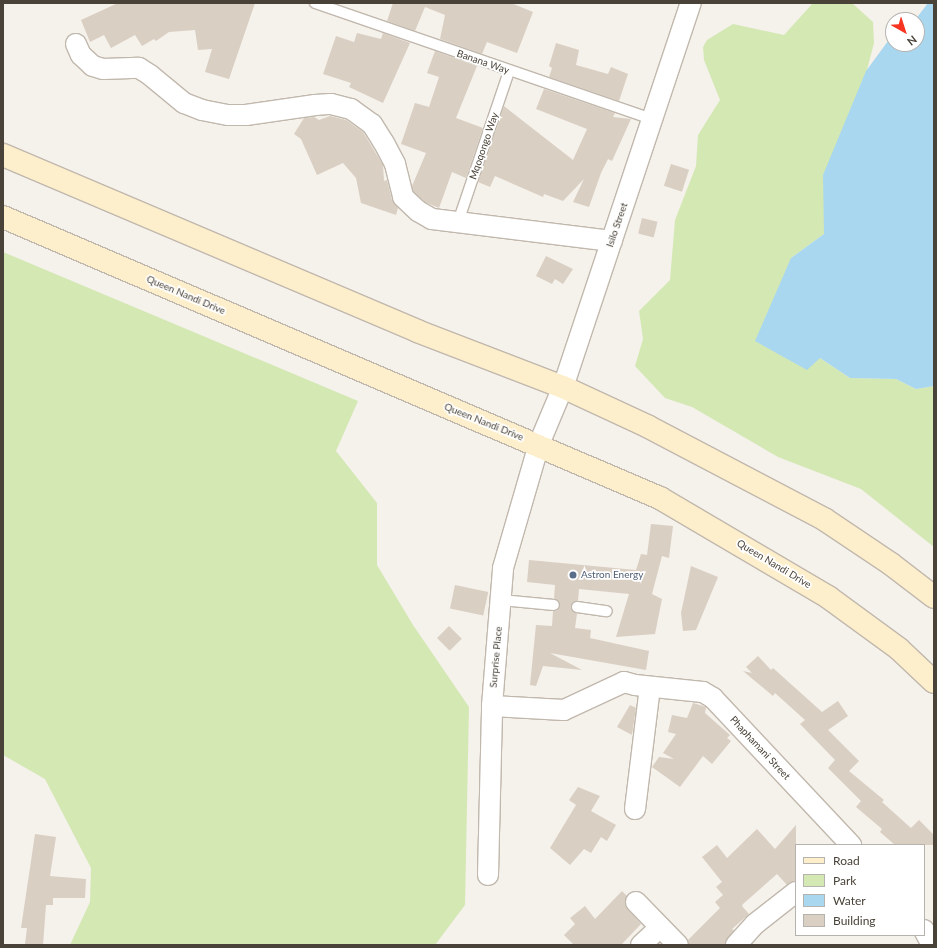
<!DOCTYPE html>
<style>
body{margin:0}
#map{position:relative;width:937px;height:948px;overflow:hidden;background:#f5f1eb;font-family:Lato,sans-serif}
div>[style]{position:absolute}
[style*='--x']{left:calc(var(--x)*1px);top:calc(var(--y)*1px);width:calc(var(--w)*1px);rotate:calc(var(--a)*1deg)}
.green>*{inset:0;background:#d4e8b4}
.water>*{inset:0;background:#a9d7f0}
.building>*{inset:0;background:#dacfc3;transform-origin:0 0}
.roads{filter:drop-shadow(1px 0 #c1b8ad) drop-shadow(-1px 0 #c1b8ad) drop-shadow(0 1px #c1b8ad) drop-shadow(0 -1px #c1b8ad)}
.lane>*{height:10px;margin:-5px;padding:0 5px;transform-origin:5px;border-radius:5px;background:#fff}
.street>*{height:20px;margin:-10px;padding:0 10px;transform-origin:10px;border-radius:10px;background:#fff}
.secondary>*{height:22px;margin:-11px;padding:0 11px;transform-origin:11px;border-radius:11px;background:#feefcc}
.dots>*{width:11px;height:11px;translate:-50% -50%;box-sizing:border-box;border:2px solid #fff;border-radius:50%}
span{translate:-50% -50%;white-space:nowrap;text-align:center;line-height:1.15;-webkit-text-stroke:3.5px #fff;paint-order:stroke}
.street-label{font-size:10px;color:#494238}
.service-label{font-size:10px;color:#4e5e75}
.left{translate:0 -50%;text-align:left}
.frame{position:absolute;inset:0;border:4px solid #494238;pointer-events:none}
.legend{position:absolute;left:795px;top:844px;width:130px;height:92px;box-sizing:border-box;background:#fff;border:1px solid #b6b3af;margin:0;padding:5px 7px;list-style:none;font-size:12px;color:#494238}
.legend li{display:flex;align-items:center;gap:8px;height:20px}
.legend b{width:20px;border:1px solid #b6b3af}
.north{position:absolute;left:885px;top:12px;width:40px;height:40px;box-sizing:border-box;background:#fff;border:1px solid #b6b3af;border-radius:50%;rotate:141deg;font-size:11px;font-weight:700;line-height:16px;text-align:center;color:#494238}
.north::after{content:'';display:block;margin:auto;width:14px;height:18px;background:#f73420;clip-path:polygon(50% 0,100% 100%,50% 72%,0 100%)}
</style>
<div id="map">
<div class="green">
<i style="clip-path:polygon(813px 3px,852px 3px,873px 22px,874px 43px,824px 234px,791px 258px,820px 358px,850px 378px,896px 379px,916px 389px,934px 386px,934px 547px,861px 489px,778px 457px,692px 407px,665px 398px,635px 366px,643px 339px,639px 311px,670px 280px,675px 220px,696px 166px,698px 135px,720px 100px,704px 60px,703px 47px,707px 40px,733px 24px,784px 35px)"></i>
<i style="clip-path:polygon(3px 252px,358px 401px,336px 451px,377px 503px,377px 565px,413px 625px,469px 707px,465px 905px,435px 945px,70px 945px,90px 902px,91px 868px,45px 779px,3px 755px)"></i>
</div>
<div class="water">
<i style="clip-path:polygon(928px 3px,934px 3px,934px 386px,916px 389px,896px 379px,850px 378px,820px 358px,807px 370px,755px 341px,791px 258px,824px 234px,823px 175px,866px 71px,891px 37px,893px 36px,893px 44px,917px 44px,915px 20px)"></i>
</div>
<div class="building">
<i style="clip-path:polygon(118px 3px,255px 3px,229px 79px,205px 72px,212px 49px,198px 50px,195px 30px,169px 32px,156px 41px,154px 39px,142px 46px,135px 35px,111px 48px,104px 35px,90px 42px,81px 20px)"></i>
<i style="clip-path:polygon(393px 3px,511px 3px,533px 12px,517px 53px,487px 42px,482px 54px,440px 39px,445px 15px,425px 7px,415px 31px,387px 21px)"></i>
<i style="clip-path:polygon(357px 33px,381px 39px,383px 33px,410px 43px,383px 103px,349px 87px,351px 83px,323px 74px,336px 36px,354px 42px)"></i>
<i style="clip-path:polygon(556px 43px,579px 50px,576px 65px,608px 74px,611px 67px,628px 74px,619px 101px,549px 77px,552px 68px,549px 66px)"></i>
<i style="clip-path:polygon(435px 51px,477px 66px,456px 118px,483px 128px,466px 178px,452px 172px,439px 208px,425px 202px,413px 191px,412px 186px,426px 153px,401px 144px,415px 103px,429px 107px,439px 77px,427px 73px)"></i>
<i style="clip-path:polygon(544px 89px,615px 113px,613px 117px,631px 119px,612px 161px,608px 159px,601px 173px,589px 207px,573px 202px,584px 179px,563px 201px,544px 194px,543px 197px,495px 176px,490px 187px,478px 182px,504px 106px,573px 160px,587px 129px,536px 109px)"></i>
<i style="clip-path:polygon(330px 116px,346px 120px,363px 132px,383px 165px,384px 181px,387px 180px,392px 200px,398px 208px,396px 215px,361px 203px,356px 178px,343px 163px,317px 175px,301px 139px,294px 134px,304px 118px,314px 117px,319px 120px)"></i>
<i style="left:671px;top:164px;width:19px;height:23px;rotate:18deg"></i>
<i style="left:642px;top:218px;width:16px;height:16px;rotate:14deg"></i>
<i style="clip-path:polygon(546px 256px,573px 269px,563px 284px,555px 279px,552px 284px,536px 276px)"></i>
<i style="clip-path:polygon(651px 524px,673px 526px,669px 558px,662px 556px,652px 594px,662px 599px,655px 634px,616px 637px,629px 594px,579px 589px,578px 601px,571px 607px,577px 614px,575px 628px,591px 630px,590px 638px,649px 651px,646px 670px,550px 653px,582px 670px,543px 666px,536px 686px,530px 685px,536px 625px,552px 626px,553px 611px,557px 611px,560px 605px,554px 598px,555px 585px,527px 582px,529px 560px,636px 570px,641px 554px,647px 555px)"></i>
<i style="clip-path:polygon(691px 566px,718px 577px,696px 630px,683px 631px,681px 613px)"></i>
<i style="left:455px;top:585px;width:34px;height:24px;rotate:12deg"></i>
<i style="left:449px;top:626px;width:18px;height:17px;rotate:45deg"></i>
<i style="clip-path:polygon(758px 656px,771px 670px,773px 668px,822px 712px,838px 701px,848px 716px,828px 730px,859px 761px,849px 771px,884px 800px,882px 802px,911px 828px,919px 820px,934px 835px,934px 845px,895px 845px,880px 832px,882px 829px,856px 807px,861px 801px,828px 768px,835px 760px,800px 724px,805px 720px,775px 693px,773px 696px,743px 671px,752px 673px,746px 667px)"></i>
<i style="clip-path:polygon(693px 703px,706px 707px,705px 713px,730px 735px,727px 738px,731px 741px,712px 764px,703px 756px,680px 787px,652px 767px,659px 757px,674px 759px,663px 753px,676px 734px,668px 732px,672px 715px,687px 718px)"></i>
<i style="clip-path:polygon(630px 705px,636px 708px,632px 735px,617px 727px)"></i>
<i style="clip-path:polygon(578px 787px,600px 796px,591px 811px,616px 825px,607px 841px,601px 837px,591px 853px,584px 849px,570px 865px,550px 848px,576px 805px,569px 800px)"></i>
<i style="clip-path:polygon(796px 825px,796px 881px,787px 885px,777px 874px,743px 904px,742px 906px,749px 914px,732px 929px,734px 930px,725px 945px,689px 945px,688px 940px,720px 908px,715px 902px,723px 895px,716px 887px,722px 882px,702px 857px,717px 845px,727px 858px,757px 829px,775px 849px)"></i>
<i style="clip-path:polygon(35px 834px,56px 837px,50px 876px,86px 879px,85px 898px,53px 898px,53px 905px,46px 905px,43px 945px,25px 944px,27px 928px,21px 928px)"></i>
<i style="clip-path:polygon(622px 891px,627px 896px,625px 904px,628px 910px,641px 924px,621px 945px,574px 945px,564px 935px,575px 924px,570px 918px,585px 906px,595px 919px)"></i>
</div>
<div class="roads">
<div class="lane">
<i style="--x:315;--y:3;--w:355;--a:19"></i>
<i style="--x:458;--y:222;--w:159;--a:-71.3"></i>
<i style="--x:501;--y:600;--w:53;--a:5.4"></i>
<i style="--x:577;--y:607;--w:30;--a:8"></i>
</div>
<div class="street">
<i style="--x:76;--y:44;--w:12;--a:66"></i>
<i style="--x:81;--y:55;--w:16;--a:43"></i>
<i style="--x:93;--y:66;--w:10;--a:17"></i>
<i style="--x:103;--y:69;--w:36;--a:-2"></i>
<i style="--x:139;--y:68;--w:13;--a:32"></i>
<i style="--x:150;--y:75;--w:44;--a:39.5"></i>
<i style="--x:184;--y:103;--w:19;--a:21"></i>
<i style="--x:202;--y:110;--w:26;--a:11"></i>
<i style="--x:228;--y:115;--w:18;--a:0"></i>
<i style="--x:246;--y:115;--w:70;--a:-8.2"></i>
<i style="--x:315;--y:105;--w:16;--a:-4"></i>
<i style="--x:331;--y:104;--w:21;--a:14"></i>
<i style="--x:351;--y:109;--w:26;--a:36"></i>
<i style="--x:372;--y:124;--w:22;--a:58"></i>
<i style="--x:384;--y:143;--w:24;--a:62"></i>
<i style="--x:395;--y:164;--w:34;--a:76"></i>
<i style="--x:403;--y:197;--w:21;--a:43"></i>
<i style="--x:418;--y:211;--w:16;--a:30"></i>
<i style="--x:432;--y:219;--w:181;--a:7"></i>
<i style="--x:492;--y:706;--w:72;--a:3.2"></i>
<i style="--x:564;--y:710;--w:66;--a:-25"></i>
<i style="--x:624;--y:682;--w:11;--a:15"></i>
<i style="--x:635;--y:685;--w:68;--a:5.9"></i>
<i style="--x:703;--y:692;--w:12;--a:31"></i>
<i style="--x:713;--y:698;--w:202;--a:46.8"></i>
<i style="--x:635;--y:809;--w:123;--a:-83"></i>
<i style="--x:488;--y:875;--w:169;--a:-88.6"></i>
<i style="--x:492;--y:706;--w:138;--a:-85.4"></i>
<i style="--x:503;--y:568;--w:129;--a:-73.8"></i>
<i style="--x:539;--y:444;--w:62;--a:-67.2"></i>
<i style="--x:563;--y:387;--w:405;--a:-71.6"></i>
<i style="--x:636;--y:902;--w:60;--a:45.7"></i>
<i style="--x:924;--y:930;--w:17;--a:62"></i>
<i style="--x:641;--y:945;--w:26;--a:-43"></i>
<i style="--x:736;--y:945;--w:28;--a:-48"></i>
<i style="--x:755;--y:924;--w:52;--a:-38"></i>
</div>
<div class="secondary">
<i style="--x:3;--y:155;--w:450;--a:23"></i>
<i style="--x:417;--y:331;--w:156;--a:21"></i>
<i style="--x:563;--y:387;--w:95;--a:24.9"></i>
<i style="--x:649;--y:427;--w:198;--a:27.7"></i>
<i style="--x:824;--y:519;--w:81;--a:33.9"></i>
<i style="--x:891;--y:564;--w:54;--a:37.5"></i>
<i style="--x:3;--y:217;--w:715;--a:23.16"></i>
<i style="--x:660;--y:498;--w:195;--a:30.5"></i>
<i style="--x:828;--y:597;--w:88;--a:36.2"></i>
<i style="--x:899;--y:649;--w:48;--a:43.3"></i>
</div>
</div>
<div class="dots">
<i style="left:573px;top:575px;background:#5c6f8a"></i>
</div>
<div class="street-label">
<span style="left:483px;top:62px;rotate:19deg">Banana Way</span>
<span style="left:484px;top:146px;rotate:-71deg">Mqoqongo Way</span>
<span style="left:617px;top:225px;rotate:-71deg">Isilo Street</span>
<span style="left:186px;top:295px;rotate:23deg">Queen Nandi Drive</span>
<span style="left:484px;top:422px;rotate:22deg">Queen Nandi Drive</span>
<span style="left:774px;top:564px;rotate:31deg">Queen Nandi Drive</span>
<span style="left:496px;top:657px;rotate:-85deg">Surprise Place</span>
<span style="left:760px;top:748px;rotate:47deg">Phaphamani Street</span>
</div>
<div class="service-label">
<span class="left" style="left:581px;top:575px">Astron Energy</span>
</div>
<div class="frame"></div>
<ul class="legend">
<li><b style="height:5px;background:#feefcc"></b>Road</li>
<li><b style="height:11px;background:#d4e8b4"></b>Park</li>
<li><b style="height:11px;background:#a9d7f0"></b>Water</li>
<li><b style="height:11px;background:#dacfc3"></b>Building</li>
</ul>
<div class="north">N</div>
</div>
